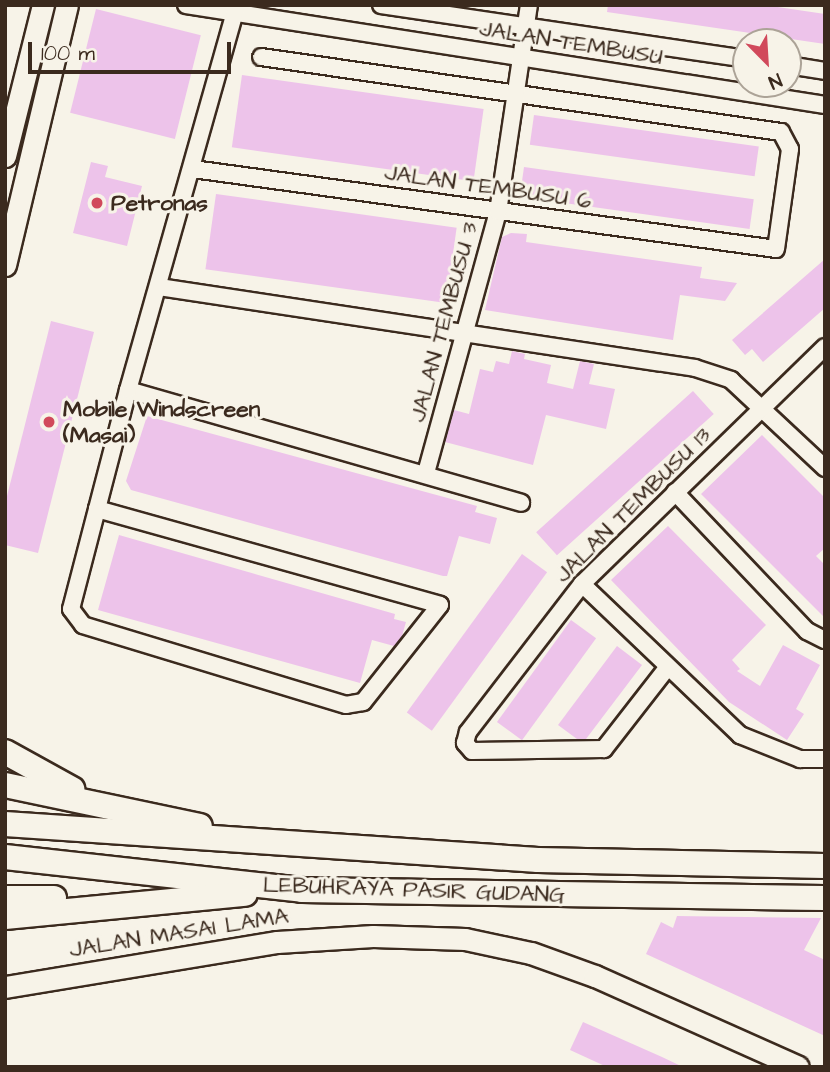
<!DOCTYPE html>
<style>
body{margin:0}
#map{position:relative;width:830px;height:1072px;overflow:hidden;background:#f7f3e8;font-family:"Architects Daughter",sans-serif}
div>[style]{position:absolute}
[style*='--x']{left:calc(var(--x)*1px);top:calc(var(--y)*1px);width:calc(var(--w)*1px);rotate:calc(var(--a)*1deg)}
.building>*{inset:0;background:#edc3ea;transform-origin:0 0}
.roads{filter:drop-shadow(2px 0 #3b2a1e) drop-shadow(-2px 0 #3b2a1e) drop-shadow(0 2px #3b2a1e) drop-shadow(0 -2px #3b2a1e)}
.minor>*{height:16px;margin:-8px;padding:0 8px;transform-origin:8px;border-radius:8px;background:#f7f3e8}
.major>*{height:21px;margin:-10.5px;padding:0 10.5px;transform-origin:10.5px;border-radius:10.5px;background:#f7f3e8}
.highway>*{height:24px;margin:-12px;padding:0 12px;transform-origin:12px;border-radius:12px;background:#f7f3e8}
.dots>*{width:19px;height:19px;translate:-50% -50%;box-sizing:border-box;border:4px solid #f7f3e8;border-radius:50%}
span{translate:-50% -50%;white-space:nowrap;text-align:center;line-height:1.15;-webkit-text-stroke:6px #f7f3e8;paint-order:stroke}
.street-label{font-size:23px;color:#3b2a1e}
.poi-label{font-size:23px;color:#3b2a1e;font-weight:700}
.left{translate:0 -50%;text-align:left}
.frame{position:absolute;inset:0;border:7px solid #3b2a1e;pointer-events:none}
.north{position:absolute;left:732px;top:28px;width:70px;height:70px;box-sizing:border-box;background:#f7f3e8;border:2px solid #aca397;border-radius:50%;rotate:156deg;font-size:19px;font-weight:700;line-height:28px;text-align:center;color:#3b2a1e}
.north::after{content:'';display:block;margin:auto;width:24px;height:32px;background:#d1495b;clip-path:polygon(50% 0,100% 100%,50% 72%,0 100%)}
.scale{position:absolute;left:28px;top:42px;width:203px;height:32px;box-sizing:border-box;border:4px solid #3b2a1e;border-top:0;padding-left:9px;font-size:21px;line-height:24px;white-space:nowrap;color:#3b2a1e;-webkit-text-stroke:5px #f7f3e8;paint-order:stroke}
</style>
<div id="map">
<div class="building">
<i style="clip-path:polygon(608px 5px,764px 5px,825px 14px,825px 44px,607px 12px)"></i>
<i style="left:96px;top:9px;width:108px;height:107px;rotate:14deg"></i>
<i style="left:242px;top:75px;width:244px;height:73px;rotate:8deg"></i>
<i style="left:534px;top:115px;width:227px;height:30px;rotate:8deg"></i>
<i style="clip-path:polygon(91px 162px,108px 166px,105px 177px,142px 186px,127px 246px,73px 233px)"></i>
<i style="left:524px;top:167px;width:232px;height:30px;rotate:8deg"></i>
<i style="left:216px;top:194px;width:243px;height:76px;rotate:8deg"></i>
<i style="clip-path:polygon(511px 233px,527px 234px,526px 242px,702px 267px,700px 278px,737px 283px,725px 301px,680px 295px,673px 340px,485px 310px,502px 237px)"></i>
<i style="clip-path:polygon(825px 259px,825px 308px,763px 362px,752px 349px,745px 355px,732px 340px)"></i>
<i style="clip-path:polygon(51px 321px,94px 332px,38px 553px,5px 545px,5px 504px)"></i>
<i style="clip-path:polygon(512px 351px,525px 354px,524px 359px,551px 365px,547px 383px,573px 389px,580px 361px,594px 364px,589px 384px,615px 389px,606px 429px,546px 415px,533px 465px,445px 442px,454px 410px,469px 414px,480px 369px,493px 372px,496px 361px,509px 364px)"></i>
<i style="left:693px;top:391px;width:31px;height:211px;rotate:48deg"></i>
<i style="clip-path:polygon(147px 416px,477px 506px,475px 512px,497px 518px,490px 544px,459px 536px,447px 576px,443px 576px,131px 490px,126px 481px)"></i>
<i style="clip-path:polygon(762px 435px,825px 498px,825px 548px,816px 556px,825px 565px,825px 618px,701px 494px)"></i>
<i style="clip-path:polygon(668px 526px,766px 625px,732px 660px,740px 669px,737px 671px,760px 686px,783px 645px,820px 665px,796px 709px,804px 714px,787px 740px,729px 702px,611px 580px)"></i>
<i style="clip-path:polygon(119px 535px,395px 614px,394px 619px,406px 622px,402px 636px,394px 646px,372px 640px,360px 683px,98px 610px)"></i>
<i style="left:522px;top:554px;width:31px;height:196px;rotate:36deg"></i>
<i style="left:571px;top:620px;width:31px;height:126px;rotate:36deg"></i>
<i style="clip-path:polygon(617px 646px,642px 665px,586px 739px,577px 739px,558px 725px)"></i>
<i style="clip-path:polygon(677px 916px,821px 918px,804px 950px,825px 960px,825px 1036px,646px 954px,661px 922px,673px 928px)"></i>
<i style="clip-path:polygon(583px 1022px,662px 1057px,683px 1067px,607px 1067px,570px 1050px)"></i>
</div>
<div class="roads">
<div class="minor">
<i style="--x:186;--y:5;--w:647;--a:8.89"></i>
<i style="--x:381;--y:5;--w:369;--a:8.4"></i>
<i style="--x:788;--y:65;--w:37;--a:9"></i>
<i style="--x:193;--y:169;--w:588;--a:7.81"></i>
<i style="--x:776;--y:249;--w:101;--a:-82"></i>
<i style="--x:790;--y:149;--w:19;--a:-118"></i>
<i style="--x:781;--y:132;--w:525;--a:-171.79"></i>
<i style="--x:159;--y:287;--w:542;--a:8.59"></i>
<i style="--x:695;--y:368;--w:38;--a:18"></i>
<i style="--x:731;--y:380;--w:129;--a:43.1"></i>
<i style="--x:128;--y:390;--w:409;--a:16"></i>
<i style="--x:426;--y:473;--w:271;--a:-74.6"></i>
<i style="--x:498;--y:212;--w:209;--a:-81.5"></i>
<i style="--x:675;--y:492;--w:192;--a:46.5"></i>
<i style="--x:807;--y:631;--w:20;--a:27"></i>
<i style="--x:97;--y:509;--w:356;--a:15.6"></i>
<i style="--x:440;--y:605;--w:124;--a:128.4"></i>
<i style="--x:363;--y:702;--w:17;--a:170"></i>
<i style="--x:346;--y:705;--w:275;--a:-163.1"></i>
<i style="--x:83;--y:625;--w:20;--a:-127"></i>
<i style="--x:71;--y:609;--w:103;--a:-75.4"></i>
<i style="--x:97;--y:509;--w:123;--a:-75.4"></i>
<i style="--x:128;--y:390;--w:400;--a:-74.2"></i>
<i style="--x:582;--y:584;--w:219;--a:43.7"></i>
<i style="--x:740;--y:735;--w:65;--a:21.8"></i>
<i style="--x:800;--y:759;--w:25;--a:0"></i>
<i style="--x:667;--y:668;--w:103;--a:127.9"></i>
<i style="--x:604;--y:749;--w:132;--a:179.1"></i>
<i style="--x:472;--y:751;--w:11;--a:-131"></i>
<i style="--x:465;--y:743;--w:11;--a:-75"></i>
<i style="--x:468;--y:732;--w:187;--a:-52.4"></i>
<i style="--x:582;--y:584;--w:339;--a:-44.3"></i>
</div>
<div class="major">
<i style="--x:5;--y:156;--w:156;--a:-75.9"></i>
<i style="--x:5;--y:265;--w:267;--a:-76.6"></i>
<i style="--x:5;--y:987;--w:276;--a:-9.4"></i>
<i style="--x:277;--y:942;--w:96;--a:-3.6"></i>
<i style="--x:373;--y:936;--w:92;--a:1.9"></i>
<i style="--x:465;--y:939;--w:67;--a:12"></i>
<i style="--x:531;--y:953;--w:68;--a:19.8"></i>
<i style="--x:595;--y:976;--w:222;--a:24.1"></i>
</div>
<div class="highway">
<i style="--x:5;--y:752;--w:77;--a:28.9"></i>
<i style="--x:5;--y:785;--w:199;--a:11.9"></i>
<i style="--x:5;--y:824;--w:534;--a:3.86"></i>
<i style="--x:538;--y:860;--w:287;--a:1.2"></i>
<i style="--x:5;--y:857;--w:299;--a:6.3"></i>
<i style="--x:302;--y:890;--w:523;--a:0.88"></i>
<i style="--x:5;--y:898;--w:49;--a:0"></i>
<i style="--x:5;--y:917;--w:241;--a:-5.5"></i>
</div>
</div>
<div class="dots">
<i style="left:97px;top:203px;background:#d1495b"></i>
<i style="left:49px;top:422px;background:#d1495b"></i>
</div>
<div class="street-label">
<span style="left:571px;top:43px;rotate:9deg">JALAN TEMBUSU</span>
<span style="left:488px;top:187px;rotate:8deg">JALAN TEMBUSU 6</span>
<span style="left:444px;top:322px;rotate:-75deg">JALAN TEMBUSU 3</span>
<span style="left:633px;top:505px;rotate:-45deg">JALAN TEMBUSU 13</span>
<span style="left:414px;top:890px;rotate:2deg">LEBUHRAYA PASIR GUDANG</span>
<span style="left:179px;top:933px;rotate:-9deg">JALAN MASAI LAMA</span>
</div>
<div class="poi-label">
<span class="left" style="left:111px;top:203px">Petronas</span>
<span class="left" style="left:63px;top:422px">Mobile Windscreen<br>(Masai)</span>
</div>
<div class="frame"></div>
<div class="north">N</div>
<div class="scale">100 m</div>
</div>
